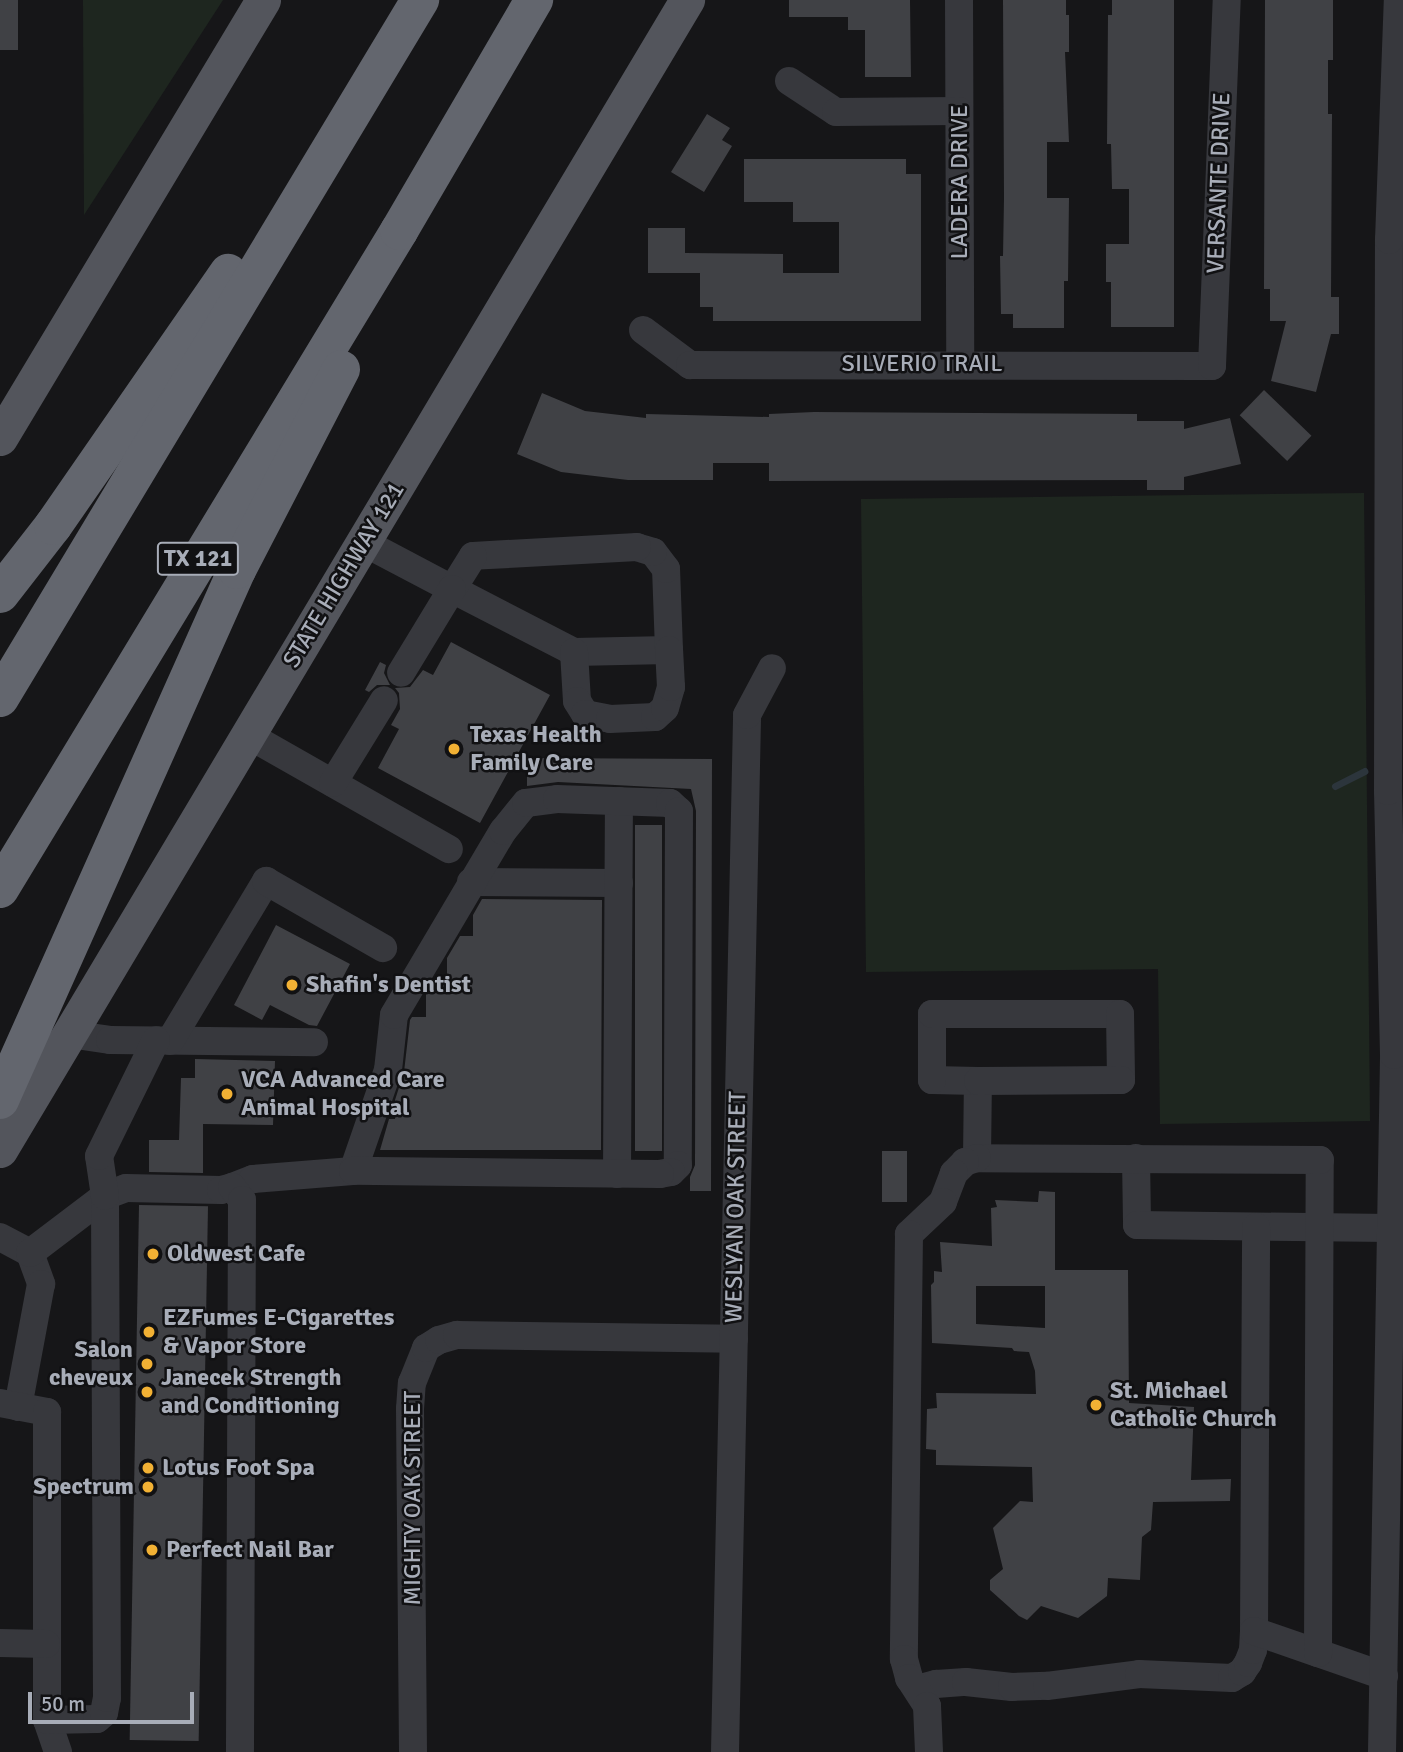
<!DOCTYPE html>
<style>
body{margin:0}
#map{position:relative;width:1403px;height:1752px;overflow:hidden;background:#161618;font-family:Signika,sans-serif}
div>[style]{position:absolute}
[style*='--x']{left:calc(var(--x)*1px);top:calc(var(--y)*1px);width:calc(var(--w)*1px);rotate:calc(var(--a)*1deg)}
.green>*{inset:0;background:#1e261f}
.stream>*{height:7px;margin:-3.5px;padding:0 3.5px;transform-origin:3.5px;border-radius:3.5px;background:#2c353c}
.building>*{inset:0;background:#404145;transform-origin:0 0}
.minor>*{height:28px;margin:-14px;padding:0 14px;transform-origin:14px;border-radius:14px;background:#37383d}
.major>*{height:35px;margin:-17.5px;padding:0 17.5px;transform-origin:17.5px;border-radius:17.5px;background:#53555c}
.highway>*{height:38px;margin:-19px;padding:0 19px;transform-origin:19px;border-radius:19px;background:#63666e}
.dots>*{width:19px;height:19px;translate:-50% -50%;box-sizing:border-box;border:4px solid #111113;border-radius:50%}
span{translate:-50% -50%;white-space:nowrap;text-align:center;line-height:1.15;-webkit-text-stroke:5px #111113;paint-order:stroke}
.shield-label span{padding:2px 5px;background:#111113;border:2px solid;border-radius:5px;-webkit-text-stroke-width:0}
.shield-label{font-size:23px;color:#a8adb8;font-weight:700}
.street-label{font-size:24px;color:#a8adb8}
.poi-label{font-size:24px;color:#a8adb8;font-weight:700}
.left{translate:0 -50%;text-align:left}
.right{translate:-100% -50%;text-align:right}
.scale{position:absolute;left:28px;top:1692px;width:166px;height:32px;box-sizing:border-box;border:4px solid #a8adb8;border-top:0;padding-left:9px;font-size:21px;line-height:24px;white-space:nowrap;color:#a8adb8;-webkit-text-stroke:5px #111113;paint-order:stroke}
</style>
<div id="map">
<div class="green">
<i style="clip-path:polygon(83px 0,223px 0,84px 215px)"></i>
<i style="clip-path:polygon(1364px 493px,1370px 1121px,1160px 1124px,1158px 969px,866px 972px,861px 499px)"></i>
</div>
<div class="stream">
<i style="--x:1335;--y:786;--w:33;--a:-27"></i>
</div>
<div class="building">
<i style="left:0;top:0;width:18px;height:50px"></i>
<i style="clip-path:polygon(789px 0,910px 0,911px 77px,865px 77px,865px 30px,848px 30px,848px 17px,789px 17px)"></i>
<i style="clip-path:polygon(1003px 0,1066px 0,1066px 15px,1069px 15px,1069px 52px,1065px 52px,1069px 142px,1047px 142px,1047px 198px,1069px 198px,1068px 281px,1064px 281px,1064px 328px,1013px 328px,1013px 314px,1001px 314px,1000px 256px,1003px 256px,1004px 198px)"></i>
<i style="clip-path:polygon(1112px 0,1174px 0,1174px 327px,1111px 327px,1111px 282px,1106px 282px,1106px 244px,1129px 244px,1129px 189px,1112px 189px,1111px 144px,1107px 144px,1108px 15px,1112px 15px)"></i>
<i style="clip-path:polygon(1265px 0,1333px 0,1333px 60px,1328px 60px,1328px 114px,1332px 114px,1331px 297px,1339px 297px,1339px 334px,1331px 334px,1316px 392px,1271px 381px,1286px 321px,1270px 321px,1270px 289px,1264px 289px)"></i>
<i style="clip-path:polygon(707px 114px,730px 128px,722px 140px,732px 146px,704px 192px,671px 172px)"></i>
<i style="clip-path:polygon(744px 159px,906px 159px,906px 174px,921px 174px,921px 321px,713px 321px,713px 307px,700px 307px,700px 273px,648px 273px,648px 228px,685px 228px,685px 253px,783px 254px,783px 273px,839px 273px,839px 222px,793px 222px,793px 202px,744px 202px)"></i>
<i style="left:1264px;top:390px;width:66px;height:35px;rotate:44deg"></i>
<i style="clip-path:polygon(542px 393px,585px 411px,646px 418px,646px 414px,769px 417px,769px 414px,814px 412px,1137px 414px,1137px 421px,1184px 421px,1184px 429px,1230px 418px,1241px 464px,1184px 477px,1184px 490px,1147px 490px,1147px 480px,769px 481px,769px 463px,713px 463px,713px 480px,628px 480px,561px 472px,517px 454px)"></i>
<i style="clip-path:polygon(451px 642px,550px 695px,480px 823px,378px 768px,399px 729px,391px 725px,400px 709px,399px 693px,395px 688px,410px 687px,423px 670px,433px 675px)"></i>
<i style="clip-path:polygon(380px 662px,386px 665px,384px 673px,390px 685px,377px 685px,369px 692px,365px 690px)"></i>
<i style="clip-path:polygon(527px 758px,712px 759px,711px 1191px,690px 1191px,690px 1177px,695px 1165px,696px 811px,691px 789px,558px 782px,527px 786px)"></i>
<i style="left:635px;top:825px;width:27px;height:326px"></i>
<i style="clip-path:polygon(482px 899px,602px 900px,601px 1150px,380px 1150px,389px 1119px,395px 1119px,395px 1100px,404px 1072px,410px 1020px,412px 1017px,426px 1017px,426px 993px,436px 976px,447px 976px,447px 958px,460px 936px,473px 936px,473px 915px)"></i>
<i style="clip-path:polygon(276px 925px,350px 964px,317px 1026px,309px 1025px,270px 1005px,262px 1020px,234px 1005px)"></i>
<i style="clip-path:polygon(195px 1059px,275px 1061px,273px 1125px,203px 1124px,203px 1173px,149px 1172px,149px 1140px,179px 1140px,181px 1078px,195px 1078px)"></i>
<i style="left:882px;top:1151px;width:25px;height:51px"></i>
<i style="clip-path:polygon(evenodd,1039px 1191px,1055px 1192px,1055px 1270px,1128px 1270px,1129px 1403px,1194px 1407px,1191px 1480px,1231px 1479px,1230px 1501px,1153px 1502px,1151px 1530px,1142px 1537px,1140px 1580px,1108px 1578px,1107px 1596px,1078px 1618px,1041px 1606px,1027px 1620px,1019px 1616px,990px 1590px,990px 1580px,1003px 1569px,993px 1528px,1020px 1501px,1033px 1502px,1032px 1467px,936px 1465px,936px 1450px,926px 1449px,927px 1409px,937px 1408px,936px 1393px,1036px 1394px,1035px 1371px,1029px 1352px,1014px 1351px,1012px 1348px,932px 1343px,931px 1285px,934px 1282px,934px 1271px,942px 1272px,940px 1242px,992px 1246px,991px 1208px,997px 1207px,995px 1200px,1038px 1202px,1039px 1191px,976px 1286px,1045px 1286px,1045px 1328px,976px 1324px,976px 1286px)"></i>
<i style="left:139px;top:1205px;width:69px;height:535px;rotate:1deg"></i>
</div>
<div class="minor">
<i style="--x:959;--y:0;--w:364;--a:89.8"></i>
<i style="--x:789;--y:81;--w:56;--a:33.4"></i>
<i style="--x:836;--y:112;--w:123;--a:-0.5"></i>
<i style="--x:643;--y:330;--w:59;--a:36.7"></i>
<i style="--x:690;--y:365;--w:522;--a:0.11"></i>
<i style="--x:1212;--y:366;--w:366;--a:-87.7"></i>
<i style="--x:363;--y:542;--w:101;--a:27.8"></i>
<i style="--x:452;--y:589;--w:137;--a:27.3"></i>
<i style="--x:574;--y:652;--w:95;--a:-1.2"></i>
<i style="--x:669;--y:650;--w:81;--a:-92.1"></i>
<i style="--x:666;--y:569;--w:21;--a:-127"></i>
<i style="--x:653;--y:552;--w:17;--a:-163"></i>
<i style="--x:637;--y:547;--w:164;--a:176.9"></i>
<i style="--x:473;--y:556;--w:39;--a:122"></i>
<i style="--x:452;--y:589;--w:98;--a:121.3"></i>
<i style="--x:574;--y:652;--w:49;--a:86.5"></i>
<i style="--x:577;--y:701;--w:15;--a:58"></i>
<i style="--x:585;--y:714;--w:25;--a:11"></i>
<i style="--x:610;--y:719;--w:45;--a:-2.5"></i>
<i style="--x:655;--y:717;--w:13;--a:-42"></i>
<i style="--x:665;--y:708;--w:22;--a:-74"></i>
<i style="--x:671;--y:687;--w:37;--a:-93"></i>
<i style="--x:248;--y:735;--w:231;--a:29.6"></i>
<i style="--x:333;--y:783;--w:97;--a:-58.4"></i>
<i style="--x:471;--y:882;--w:148;--a:0.4"></i>
<i style="--x:69;--y:1034;--w:41;--a:8.3"></i>
<i style="--x:110;--y:1040;--w:204;--a:0.6"></i>
<i style="--x:170;--y:1041;--w:187;--a:-59"></i>
<i style="--x:266;--y:881;--w:135;--a:29.8"></i>
<i style="--x:977;--y:1158;--w:77;--a:-89.3"></i>
<i style="--x:978;--y:1081;--w:46;--a:-178.8"></i>
<i style="--x:932;--y:1080;--w:66;--a:-90"></i>
<i style="--x:932;--y:1014;--w:188;--a:0"></i>
<i style="--x:1120;--y:1014;--w:66;--a:89.1"></i>
<i style="--x:1121;--y:1080;--w:143;--a:179.6"></i>
<i style="--x:1136;--y:1158;--w:67;--a:89.1"></i>
<i style="--x:1137;--y:1225;--w:254;--a:0.7"></i>
<i style="--x:617;--y:1174;--w:373;--a:-89.7"></i>
<i style="--x:232;--y:1187;--w:22;--a:-21"></i>
<i style="--x:253;--y:1179;--w:100;--a:-4.6"></i>
<i style="--x:353;--y:1171;--w:107;--a:-70.9"></i>
<i style="--x:388;--y:1070;--w:55;--a:-83.8"></i>
<i style="--x:394;--y:1015;--w:214;--a:-59.4"></i>
<i style="--x:503;--y:831;--w:36;--a:-51"></i>
<i style="--x:526;--y:803;--w:31;--a:-7"></i>
<i style="--x:557;--y:799;--w:113;--a:2"></i>
<i style="--x:670;--y:803;--w:12;--a:42"></i>
<i style="--x:679;--y:811;--w:354;--a:90.2"></i>
<i style="--x:678;--y:1165;--w:10;--a:135"></i>
<i style="--x:671;--y:1172;--w:11;--a:170"></i>
<i style="--x:660;--y:1174;--w:307;--a:-179.4"></i>
<i style="--x:0;--y:1237;--w:34;--a:28"></i>
<i style="--x:30;--y:1253;--w:33;--a:70"></i>
<i style="--x:41;--y:1284;--w:125;--a:100.6"></i>
<i style="--x:30;--y:1253;--w:94;--a:-37.2"></i>
<i style="--x:105;--y:1196;--w:22;--a:-21"></i>
<i style="--x:126;--y:1188;--w:95;--a:1.2"></i>
<i style="--x:221;--y:1190;--w:11;--a:-15"></i>
<i style="--x:232;--y:1187;--w:16;--a:52"></i>
<i style="--x:242;--y:1200;--w:552;--a:90.21"></i>
<i style="--x:0;--y:1403;--w:48;--a:10.8"></i>
<i style="--x:47;--y:1412;--w:308;--a:90"></i>
<i style="--x:47;--y:1720;--w:34;--a:71"></i>
<i style="--x:1254;--y:1631;--w:404;--a:-89.7"></i>
<i style="--x:0;--y:1643;--w:46;--a:1.2"></i>
<i style="--x:1318;--y:1653;--w:70;--a:19.2"></i>
<i style="--x:917;--y:1689;--w:20;--a:-15"></i>
<i style="--x:936;--y:1684;--w:30;--a:-4"></i>
<i style="--x:966;--y:1682;--w:46;--a:6.2"></i>
<i style="--x:1012;--y:1687;--w:35;--a:-2"></i>
<i style="--x:1047;--y:1686;--w:93;--a:-7.4"></i>
<i style="--x:1139;--y:1674;--w:93;--a:2.5"></i>
<i style="--x:1232;--y:1678;--w:12;--a:-31"></i>
<i style="--x:1242;--y:1672;--w:11;--a:-56"></i>
<i style="--x:1248;--y:1663;--w:14;--a:-69"></i>
<i style="--x:1253;--y:1650;--w:19;--a:-87"></i>
<i style="--x:1254;--y:1631;--w:68;--a:19"></i>
<i style="--x:1318;--y:1653;--w:493;--a:-89.8"></i>
<i style="--x:1320;--y:1160;--w:343;--a:-179.7"></i>
<i style="--x:977;--y:1158;--w:13;--a:162"></i>
<i style="--x:965;--y:1162;--w:16;--a:135"></i>
<i style="--x:954;--y:1173;--w:31;--a:111"></i>
<i style="--x:943;--y:1202;--w:47;--a:136.7"></i>
<i style="--x:909;--y:1234;--w:425;--a:90.7"></i>
<i style="--x:904;--y:1659;--w:20;--a:75"></i>
<i style="--x:909;--y:1678;--w:33;--a:57"></i>
<i style="--x:927;--y:1706;--w:46;--a:87.5"></i>
<i style="--x:47;--y:1720;--w:50;--a:-1.1"></i>
<i style="--x:97;--y:1719;--w:9;--a:-41"></i>
<i style="--x:104;--y:1713;--w:15;--a:-79"></i>
<i style="--x:107;--y:1698;--w:502;--a:-90.23"></i>
<i style="--x:105;--y:1196;--w:40;--a:-98.5"></i>
<i style="--x:99;--y:1156;--w:129;--a:-63.8"></i>
<i style="--x:413;--y:1752;--w:343;--a:-90.5"></i>
<i style="--x:410;--y:1409;--w:26;--a:-86"></i>
<i style="--x:412;--y:1383;--w:38;--a:-68"></i>
<i style="--x:426;--y:1348;--w:15;--a:-32"></i>
<i style="--x:439;--y:1340;--w:19;--a:-16"></i>
<i style="--x:457;--y:1335;--w:277;--a:0.8"></i>
<i style="--x:725;--y:1752;--w:1037;--a:-88.78"></i>
<i style="--x:747;--y:715;--w:53;--a:-62"></i>
<i style="--x:1382;--y:1752;--w:697;--a:-89.01"></i>
<i style="--x:1394;--y:1055;--w:264;--a:-91.3"></i>
<i style="--x:1388;--y:791;--w:551;--a:-89.9"></i>
<i style="--x:1389;--y:240;--w:240;--a:-87.9"></i>
</div>
<div class="major">
<i style="--x:0;--y:438;--w:511;--a:-59.02"></i>
<i style="--x:0;--y:1150;--w:1340;--a:-59.15"></i>
</div>
<div class="highway">
<i style="--x:0;--y:594;--w:86;--a:-52.1"></i>
<i style="--x:53;--y:526;--w:308;--a:-55.3"></i>
<i style="--x:0;--y:698;--w:815;--a:-58.96"></i>
<i style="--x:0;--y:889;--w:770;--a:-58.77"></i>
<i style="--x:399;--y:231;--w:268;--a:-59.7"></i>
<i style="--x:0;--y:1100;--w:581;--a:-65.91"></i>
<i style="--x:237;--y:570;--w:226;--a:-62.6"></i>
</div>
<div class="dots">
<i style="left:454px;top:749px;background:#f2b134"></i>
<i style="left:292px;top:985px;background:#f2b134"></i>
<i style="left:227px;top:1094px;background:#f2b134"></i>
<i style="left:153px;top:1254px;background:#f2b134"></i>
<i style="left:149px;top:1332px;background:#f2b134"></i>
<i style="left:147px;top:1364px;background:#f2b134"></i>
<i style="left:147px;top:1392px;background:#f2b134"></i>
<i style="left:1096px;top:1405px;background:#f2b134"></i>
<i style="left:148px;top:1468px;background:#f2b134"></i>
<i style="left:148px;top:1487px;background:#f2b134"></i>
<i style="left:152px;top:1550px;background:#f2b134"></i>
</div>
<div class="shield-label">
<span style="left:198px;top:559px">TX 121</span>
</div>
<div class="street-label">
<span style="left:960px;top:182px;rotate:-90deg">LADERA DRIVE</span>
<span style="left:1219px;top:183px;rotate:-88deg">VERSANTE DRIVE</span>
<span style="left:922px;top:364px">SILVERIO TRAIL</span>
<span style="left:344px;top:575px;rotate:-59deg">STATE HIGHWAY 121</span>
<span style="left:736px;top:1207px;rotate:-89deg">WESLYAN OAK STREET</span>
<span style="left:413px;top:1498px;rotate:-90deg">MIGHTY OAK STREET</span>
</div>
<div class="poi-label">
<span class="left" style="left:470px;top:749px">Texas Health<br>Family Care</span>
<span class="left" style="left:306px;top:985px">Shafin's Dentist</span>
<span class="left" style="left:241px;top:1094px">VCA Advanced Care<br>Animal Hospital</span>
<span class="left" style="left:167px;top:1254px">Oldwest Cafe</span>
<span class="left" style="left:163px;top:1332px">EZFumes E-Cigarettes<br>&amp; Vapor Store</span>
<span class="right" style="left:133px;top:1364px">Salon<br>cheveux</span>
<span class="left" style="left:161px;top:1392px">Janecek Strength<br>and Conditioning</span>
<span class="left" style="left:1110px;top:1405px">St. Michael<br>Catholic Church</span>
<span class="left" style="left:162px;top:1468px">Lotus Foot Spa</span>
<span class="right" style="left:134px;top:1487px">Spectrum</span>
<span class="left" style="left:166px;top:1550px">Perfect Nail Bar</span>
</div>
<div class="scale">50 m</div>
</div>
